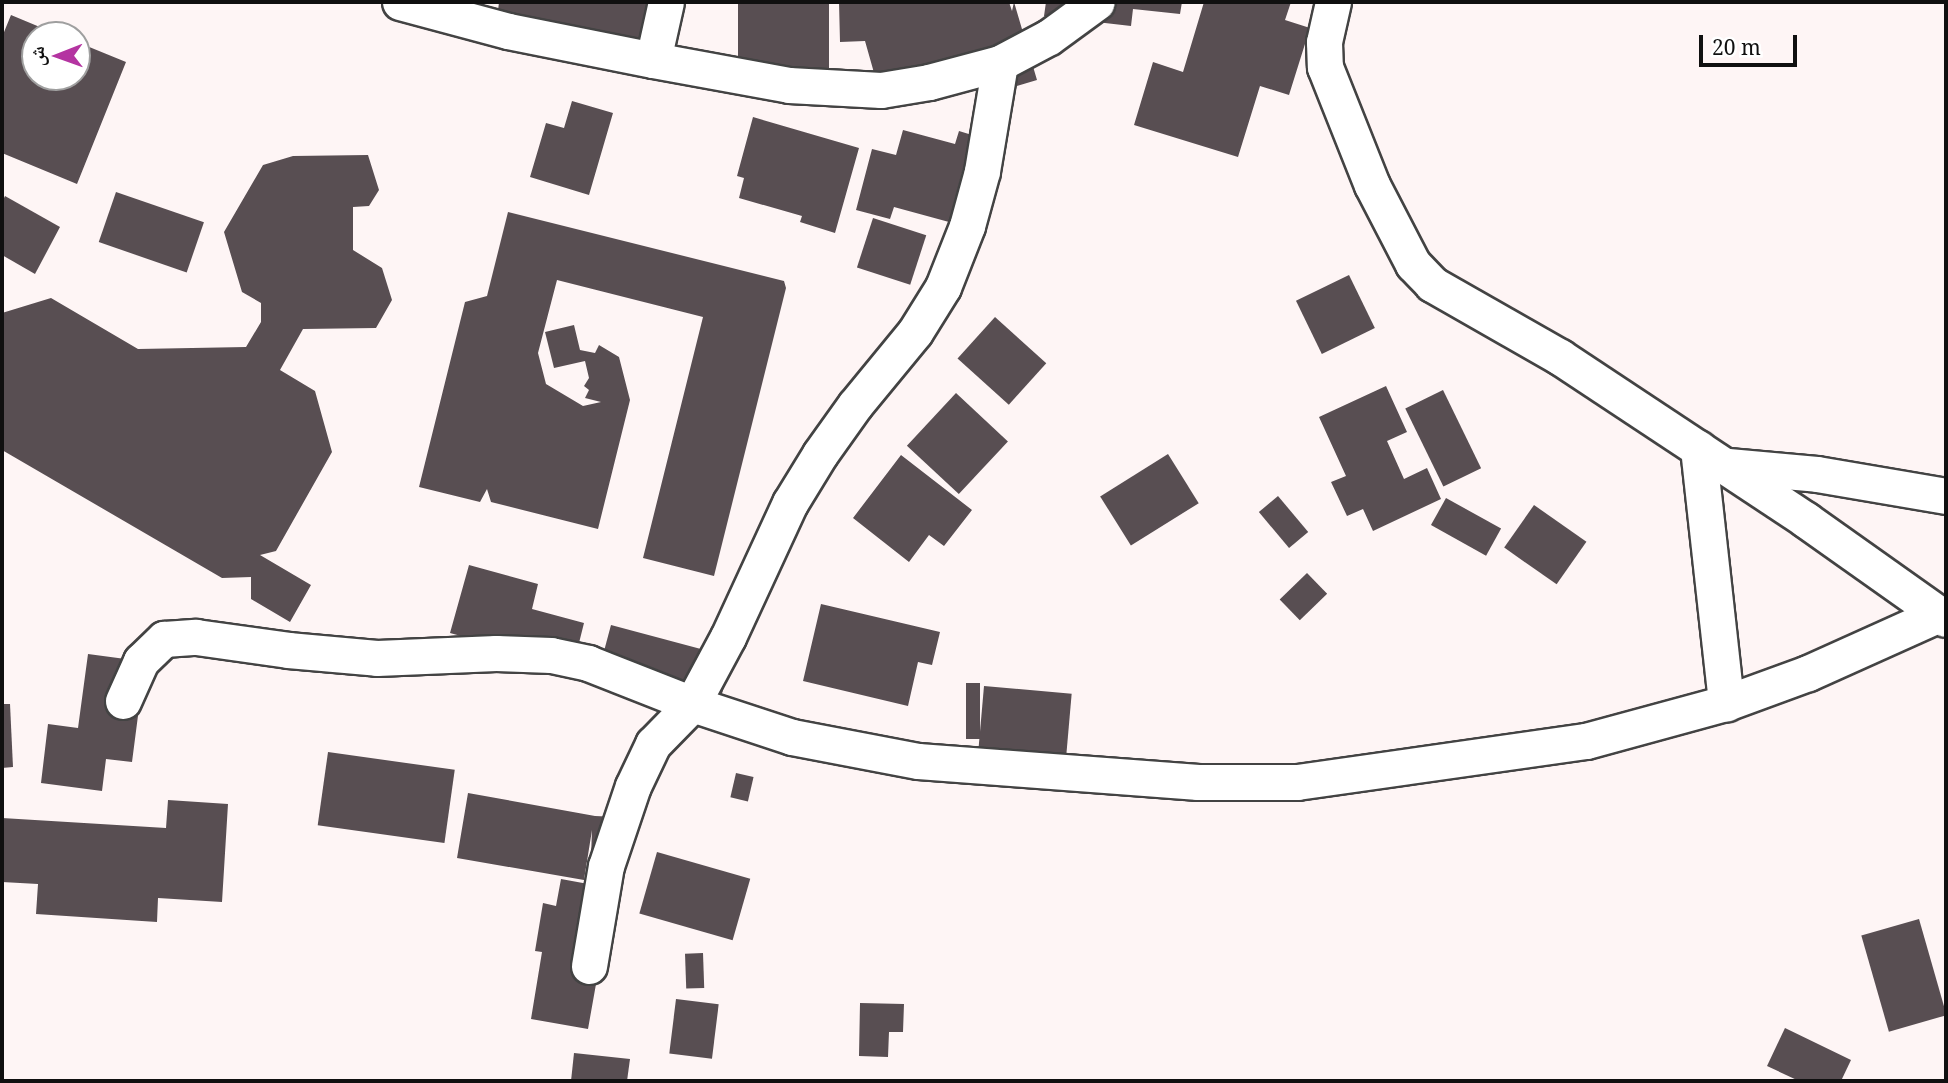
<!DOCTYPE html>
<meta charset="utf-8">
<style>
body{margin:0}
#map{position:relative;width:1948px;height:1083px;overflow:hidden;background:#fef5f5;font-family:"Noto Serif","Noto Naskh Arabic",serif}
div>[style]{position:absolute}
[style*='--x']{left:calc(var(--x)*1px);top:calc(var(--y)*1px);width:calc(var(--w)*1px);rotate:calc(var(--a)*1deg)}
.building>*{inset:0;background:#584e52;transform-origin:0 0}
.roads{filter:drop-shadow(2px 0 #434343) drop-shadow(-2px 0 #434343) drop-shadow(0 2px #434343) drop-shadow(0 -2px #434343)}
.street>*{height:35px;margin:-17.5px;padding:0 17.5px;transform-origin:17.5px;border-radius:17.5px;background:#fff}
span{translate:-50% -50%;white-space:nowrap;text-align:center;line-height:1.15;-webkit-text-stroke:7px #fff;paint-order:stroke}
.frame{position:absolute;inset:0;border:4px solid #101010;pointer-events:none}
.north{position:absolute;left:21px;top:21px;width:70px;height:70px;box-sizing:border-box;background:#fff;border:2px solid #9f9f9f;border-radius:50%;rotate:269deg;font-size:19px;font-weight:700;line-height:28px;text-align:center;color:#101010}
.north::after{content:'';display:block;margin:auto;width:24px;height:32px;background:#b434a1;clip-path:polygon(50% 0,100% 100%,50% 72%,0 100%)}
.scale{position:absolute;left:1699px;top:35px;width:98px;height:32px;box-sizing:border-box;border:4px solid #101010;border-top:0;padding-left:9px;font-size:21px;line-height:24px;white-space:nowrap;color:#101010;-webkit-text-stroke:5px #fff;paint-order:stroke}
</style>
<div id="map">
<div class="building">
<i style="clip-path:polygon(499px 2px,674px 2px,648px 48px,495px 37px)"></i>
<i style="left:738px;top:2px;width:91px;height:74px"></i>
<i style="clip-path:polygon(839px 2px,1009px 2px,1012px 11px,1014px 2px,1037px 80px,997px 92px,986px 90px,880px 94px,865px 41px,840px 42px)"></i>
<i style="clip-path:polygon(1046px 2px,1182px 2px,1180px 14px,1133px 9px,1131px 26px,1044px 16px)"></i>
<i style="clip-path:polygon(1204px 2px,1291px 2px,1285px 20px,1310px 28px,1289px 95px,1260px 86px,1238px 157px,1134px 125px,1153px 62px,1183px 72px)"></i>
<i style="clip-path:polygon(11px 15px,59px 35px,35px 35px,35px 77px,77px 77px,77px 42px,126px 62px,77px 184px,2px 153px,2px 37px)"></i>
<i style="clip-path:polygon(572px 101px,613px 113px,589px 195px,530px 177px,546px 123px,564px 128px)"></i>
<i style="clip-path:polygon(753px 117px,859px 148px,835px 233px,800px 222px,802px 216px,739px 198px,744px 178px,737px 176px)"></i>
<i style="clip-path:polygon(903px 130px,955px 144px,959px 131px,972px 135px,949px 222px,894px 207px,890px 219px,856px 210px,872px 149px,896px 155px)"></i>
<i style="clip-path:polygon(368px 155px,379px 190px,369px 206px,353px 207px,353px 250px,382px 268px,392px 300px,376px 328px,303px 329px,280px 370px,315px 391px,332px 452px,276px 551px,260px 555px,311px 585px,290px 622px,251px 599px,251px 577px,222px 578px,2px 450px,2px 313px,51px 298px,138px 349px,246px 347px,261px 322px,261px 303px,242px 292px,224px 232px,263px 165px,293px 156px)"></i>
<i style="left:116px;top:192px;width:93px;height:53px;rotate:19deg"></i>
<i style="clip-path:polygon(5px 196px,60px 227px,35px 274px,2px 255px,2px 202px)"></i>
<i style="clip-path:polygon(508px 212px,784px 281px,786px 288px,714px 576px,643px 558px,703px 317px,557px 280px,538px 353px,546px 384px,583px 406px,601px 402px,585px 398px,589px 390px,584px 386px,589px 378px,585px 361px,554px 368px,545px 332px,574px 325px,580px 350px,595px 353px,599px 345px,619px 357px,630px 400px,598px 529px,491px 502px,487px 489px,480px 502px,419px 487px,465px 302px,487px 296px)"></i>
<i style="left:873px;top:218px;width:56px;height:52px;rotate:18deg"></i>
<i style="left:1349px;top:275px;width:59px;height:59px;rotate:64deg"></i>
<i style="left:995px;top:317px;width:69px;height:56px;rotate:42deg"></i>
<i style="clip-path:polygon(1386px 386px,1407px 432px,1387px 441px,1404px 479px,1427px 468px,1441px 499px,1373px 531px,1363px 509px,1347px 516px,1331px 482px,1346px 476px,1319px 417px)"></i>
<i style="left:1443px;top:390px;width:87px;height:42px;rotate:64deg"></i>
<i style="left:956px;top:393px;width:71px;height:72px;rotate:43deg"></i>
<i style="left:1168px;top:454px;width:58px;height:80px;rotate:58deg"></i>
<i style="clip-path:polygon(901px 455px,972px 510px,944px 546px,929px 535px,909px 562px,853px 518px)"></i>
<i style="left:1278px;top:496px;width:47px;height:25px;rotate:50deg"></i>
<i style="left:1446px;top:498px;width:63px;height:31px;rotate:29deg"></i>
<i style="left:1534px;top:505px;width:64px;height:52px;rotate:35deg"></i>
<i style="clip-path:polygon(469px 565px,538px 584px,532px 609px,584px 623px,573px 667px,450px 633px)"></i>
<i style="left:1307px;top:573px;width:29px;height:38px;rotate:46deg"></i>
<i style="clip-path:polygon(821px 604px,940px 632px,932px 665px,918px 662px,908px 706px,803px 681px)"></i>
<i style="left:611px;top:625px;width:125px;height:55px;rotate:15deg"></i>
<i style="clip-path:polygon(88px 654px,133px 660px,127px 707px,139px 708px,132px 762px,106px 759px,102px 791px,41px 783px,48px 724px,78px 728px)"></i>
<i style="left:966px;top:683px;width:14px;height:56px"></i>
<i style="left:984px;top:686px;width:88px;height:66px;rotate:5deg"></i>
<i style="clip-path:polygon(2px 704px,10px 704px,13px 767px,2px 768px)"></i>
<i style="left:328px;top:752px;width:128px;height:74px;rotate:8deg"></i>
<i style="left:736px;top:773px;width:18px;height:25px;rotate:13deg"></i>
<i style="clip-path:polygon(468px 793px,595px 816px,618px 817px,590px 883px,592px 830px,584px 880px,457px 858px)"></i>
<i style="clip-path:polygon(168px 800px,228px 804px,222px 902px,158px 898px,157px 922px,36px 914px,38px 884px,2px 882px,2px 818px,166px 828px)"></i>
<i style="left:657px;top:852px;width:97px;height:64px;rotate:16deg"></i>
<i style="clip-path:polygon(561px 879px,621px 890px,609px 958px,601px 956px,588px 1029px,531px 1019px,542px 952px,535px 951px,543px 903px,556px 906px)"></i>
<i style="left:1919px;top:919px;width:100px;height:60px;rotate:74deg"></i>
<i style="left:703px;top:953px;width:35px;height:18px;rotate:88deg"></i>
<i style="left:676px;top:999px;width:43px;height:55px;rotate:7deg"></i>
<i style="clip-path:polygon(860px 1003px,904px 1004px,903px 1032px,889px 1032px,888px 1057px,859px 1056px)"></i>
<i style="clip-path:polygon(1785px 1028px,1851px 1060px,1841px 1081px,1799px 1081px,1767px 1066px)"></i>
<i style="clip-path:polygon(574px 1053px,630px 1059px,627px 1081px,571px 1081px)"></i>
</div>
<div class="roads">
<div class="street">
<i style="--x:400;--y:2;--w:112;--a:15"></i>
<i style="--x:508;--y:31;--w:148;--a:11.3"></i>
<i style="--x:653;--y:60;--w:138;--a:10.4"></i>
<i style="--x:789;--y:85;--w:92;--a:3.1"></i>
<i style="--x:881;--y:90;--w:49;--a:-9.5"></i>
<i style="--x:929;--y:82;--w:73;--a:-15"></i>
<i style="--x:1000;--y:63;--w:55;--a:-28"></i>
<i style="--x:1049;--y:37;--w:59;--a:-36.1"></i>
<i style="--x:1333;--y:2;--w:41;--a:102.7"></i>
<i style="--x:1324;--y:42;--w:25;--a:88"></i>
<i style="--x:1325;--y:67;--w:127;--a:68.3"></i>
<i style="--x:1372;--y:185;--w:89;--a:62.6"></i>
<i style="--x:1413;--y:264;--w:28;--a:46"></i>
<i style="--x:1432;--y:284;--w:147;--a:29.7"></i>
<i style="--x:1560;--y:357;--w:295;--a:33.5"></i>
<i style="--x:1806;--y:520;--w:171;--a:35.3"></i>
<i style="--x:653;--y:60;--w:59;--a:-77.4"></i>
<i style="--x:1698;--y:448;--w:257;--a:83.7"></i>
<i style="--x:1728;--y:466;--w:89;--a:5.1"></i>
<i style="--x:1817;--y:474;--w:131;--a:9.7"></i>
<i style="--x:123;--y:701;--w:44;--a:-65.8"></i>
<i style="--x:141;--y:661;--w:32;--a:-44"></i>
<i style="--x:164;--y:639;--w:32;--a:-4"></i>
<i style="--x:196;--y:637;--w:93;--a:8"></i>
<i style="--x:288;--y:650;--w:89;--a:5.1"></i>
<i style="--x:377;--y:658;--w:119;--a:-2.4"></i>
<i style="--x:496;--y:653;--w:55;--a:2.1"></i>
<i style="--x:551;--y:655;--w:38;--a:12"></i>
<i style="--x:588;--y:663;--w:112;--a:21.5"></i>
<i style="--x:692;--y:704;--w:105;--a:18.3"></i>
<i style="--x:792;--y:737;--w:128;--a:10.8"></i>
<i style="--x:918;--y:761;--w:281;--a:4.3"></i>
<i style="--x:1198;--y:782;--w:99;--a:0"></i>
<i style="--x:1297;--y:782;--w:292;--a:-8.1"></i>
<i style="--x:1586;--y:741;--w:145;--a:-15.2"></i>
<i style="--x:1726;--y:703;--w:87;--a:-20.1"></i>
<i style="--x:1808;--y:673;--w:144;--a:-24.2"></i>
<i style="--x:589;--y:966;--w:101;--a:-80.4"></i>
<i style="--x:606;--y:866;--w:84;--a:-71.4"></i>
<i style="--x:633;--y:786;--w:47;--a:-64.5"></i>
<i style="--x:653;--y:744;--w:56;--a:-45.7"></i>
<i style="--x:692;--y:704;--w:76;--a:-61.8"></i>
<i style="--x:728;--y:637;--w:148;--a:-65.2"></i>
<i style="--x:790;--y:503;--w:57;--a:-58.5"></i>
<i style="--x:820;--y:454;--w:60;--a:-54.5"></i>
<i style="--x:855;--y:405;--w:94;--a:-50.6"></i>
<i style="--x:915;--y:332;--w:53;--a:-58.1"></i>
<i style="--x:943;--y:287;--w:66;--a:-68.5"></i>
<i style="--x:967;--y:226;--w:57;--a:-74.7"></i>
<i style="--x:982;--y:171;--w:109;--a:-80.5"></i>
</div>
</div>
<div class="frame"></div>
<div class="north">ش</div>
<div class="scale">20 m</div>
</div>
